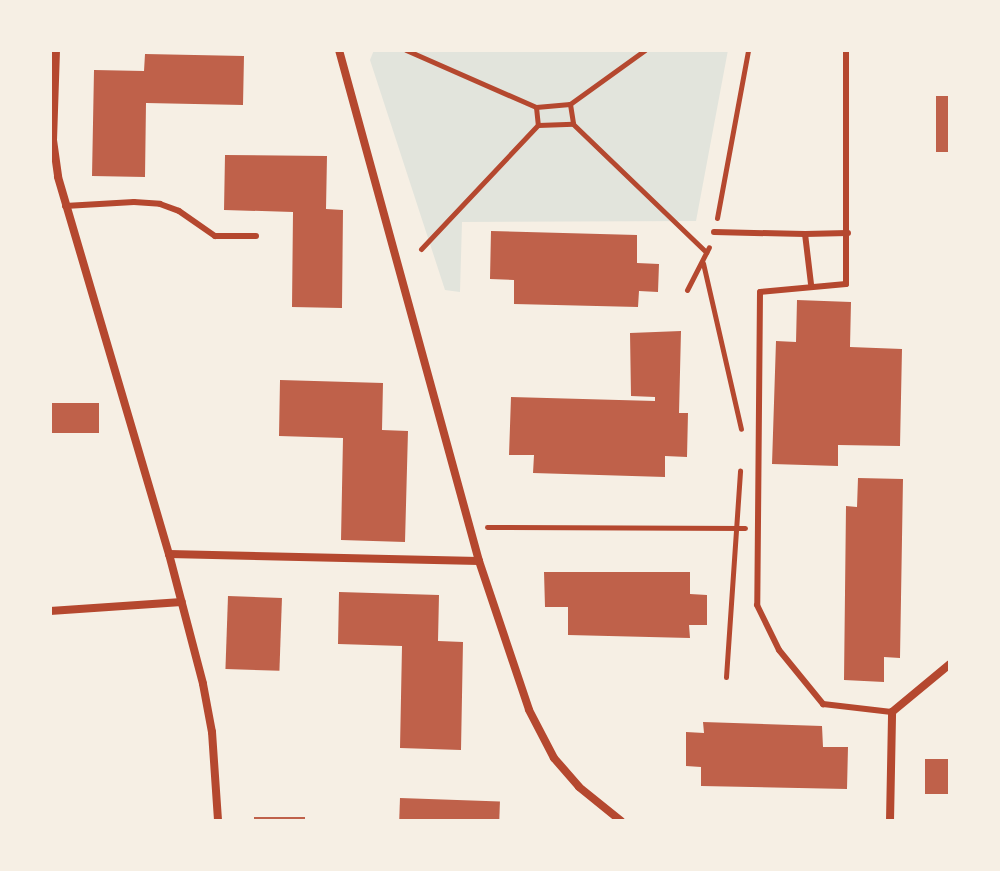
<!DOCTYPE html>
<style>
body{margin:0}
#map{position:relative;width:1000px;height:871px;overflow:hidden;background:#f6efe4;font-family:Quicksand,sans-serif}
div>[style]{position:absolute}
[style*='--x']{left:calc(var(--x)*1px);top:calc(var(--y)*1px);width:calc(var(--w)*1px);rotate:calc(var(--a)*1deg)}
.green>*{inset:0;background:#e2e4dc}
.building>*{inset:0;background:#bf614a;transform-origin:0 0}
.path>*{height:5px;margin:-2.5px;padding:0 2.5px;transform-origin:2.5px;border-radius:2.5px;background:#b5482f}
.service>*{height:6px;margin:-3px;padding:0 3px;transform-origin:3px;border-radius:3px;background:#b5482f}
.minor>*{height:8px;margin:-4px;padding:0 4px;transform-origin:4px;border-radius:4px;background:#b5482f}
span{translate:-50% -50%;white-space:nowrap;text-align:center;line-height:1.15;-webkit-text-stroke:7px #f6efe4;paint-order:stroke}
.frame{position:absolute;inset:0;border:52px solid #f6efe4;pointer-events:none}
</style>
<div id="map">
<div class="green">
<i style="clip-path:polygon(374px 50px,728px 50px,696px 221px,462px 222px,460px 292px,445px 290px,370px 60px)"></i>
</div>
<div class="building">
<i style="clip-path:polygon(145px 54px,244px 56px,243px 105px,146px 103px,145px 177px,92px 176px,94px 70px,144px 71px)"></i>
<i style="left:936px;top:96px;width:14px;height:56px"></i>
<i style="clip-path:polygon(225px 155px,327px 156px,326px 209px,343px 210px,342px 308px,292px 307px,293px 212px,224px 210px)"></i>
<i style="clip-path:polygon(491px 231px,637px 235px,637px 263px,659px 264px,658px 292px,639px 291px,638px 307px,514px 304px,514px 280px,490px 279px)"></i>
<i style="clip-path:polygon(797px 300px,851px 302px,850px 347px,902px 349px,900px 446px,838px 445px,838px 466px,772px 464px,776px 341px,796px 342px)"></i>
<i style="clip-path:polygon(681px 331px,679px 413px,688px 413px,687px 457px,665px 456px,665px 477px,533px 473px,534px 455px,509px 455px,511px 397px,655px 401px,655px 397px,631px 396px,630px 333px)"></i>
<i style="clip-path:polygon(280px 380px,383px 383px,382px 430px,408px 431px,405px 542px,341px 540px,343px 438px,279px 436px)"></i>
<i style="left:50px;top:403px;width:49px;height:30px"></i>
<i style="clip-path:polygon(858px 478px,903px 479px,900px 658px,884px 657px,884px 682px,844px 680px,846px 506px,857px 507px)"></i>
<i style="clip-path:polygon(544px 572px,690px 572px,690px 594px,707px 595px,707px 625px,689px 625px,690px 638px,568px 635px,568px 607px,545px 607px)"></i>
<i style="clip-path:polygon(339px 592px,439px 595px,438px 641px,463px 642px,461px 750px,400px 748px,402px 646px,338px 644px)"></i>
<i style="left:228px;top:596px;width:54px;height:73px;rotate:2deg"></i>
<i style="clip-path:polygon(703px 722px,822px 726px,823px 747px,848px 747px,847px 789px,701px 786px,701px 767px,686px 766px,686px 732px,704px 733px)"></i>
<i style="left:950px;top:759px;width:35px;height:25px;rotate:90deg"></i>
<i style="left:400px;top:798px;width:100px;height:23px;rotate:2deg"></i>
<i style="left:254px;top:817px;width:51px;height:4px"></i>
</div>
<div class="path">
<i style="--x:406;--y:50;--w:142;--a:23.7"></i>
<i style="--x:536;--y:107;--w:34;--a:-5"></i>
<i style="--x:570;--y:104;--w:20;--a:81"></i>
<i style="--x:570;--y:104;--w:92;--a:-35.8"></i>
<i style="--x:536;--y:107;--w:18;--a:84"></i>
<i style="--x:538;--y:125;--w:35;--a:-2"></i>
<i style="--x:573;--y:124;--w:185;--a:43.9"></i>
<i style="--x:717;--y:218;--w:171;--a:-79.5"></i>
<i style="--x:421;--y:249;--w:170;--a:-46.7"></i>
<i style="--x:703;--y:263;--w:170;--a:77.1"></i>
<i style="--x:687;--y:290;--w:48;--a:-62.9"></i>
<i style="--x:487;--y:527;--w:258;--a:0.2"></i>
<i style="--x:726;--y:677;--w:207;--a:-86.1"></i>
</div>
<div class="service">
<i style="--x:846;--y:50;--w:234;--a:90"></i>
<i style="--x:846;--y:284;--w:86;--a:174.7"></i>
<i style="--x:760;--y:292;--w:313;--a:90.5"></i>
<i style="--x:757;--y:605;--w:50;--a:63.9"></i>
<i style="--x:779;--y:650;--w:70;--a:50.8"></i>
<i style="--x:823;--y:704;--w:69;--a:6.6"></i>
<i style="--x:65;--y:206;--w:69;--a:-3.3"></i>
<i style="--x:134;--y:202;--w:26;--a:4"></i>
<i style="--x:160;--y:204;--w:20;--a:20"></i>
<i style="--x:179;--y:211;--w:44;--a:34.8"></i>
<i style="--x:215;--y:236;--w:41;--a:0"></i>
<i style="--x:714;--y:232;--w:91;--a:1.3"></i>
<i style="--x:811;--y:284;--w:50;--a:-96.8"></i>
<i style="--x:805;--y:234;--w:43;--a:-1.3"></i>
</div>
<div class="minor">
<i style="--x:56;--y:50;--w:90;--a:91.9"></i>
<i style="--x:53;--y:140;--w:37;--a:82"></i>
<i style="--x:58;--y:177;--w:393;--a:73.6"></i>
<i style="--x:169;--y:554;--w:134;--a:75.3"></i>
<i style="--x:203;--y:684;--w:49;--a:79.4"></i>
<i style="--x:212;--y:732;--w:89;--a:86.1"></i>
<i style="--x:339;--y:50;--w:530;--a:74.68"></i>
<i style="--x:479;--y:561;--w:157;--a:71.4"></i>
<i style="--x:529;--y:710;--w:54;--a:62.5"></i>
<i style="--x:554;--y:758;--w:38;--a:49"></i>
<i style="--x:579;--y:787;--w:54;--a:39"></i>
<i style="--x:169;--y:554;--w:310;--a:1.3"></i>
<i style="--x:50;--y:611;--w:132;--a:-3.9"></i>
<i style="--x:890;--y:821;--w:109;--a:-88.9"></i>
<i style="--x:892;--y:712;--w:75;--a:-39.6"></i>
</div>
<div class="frame"></div>
</div>
